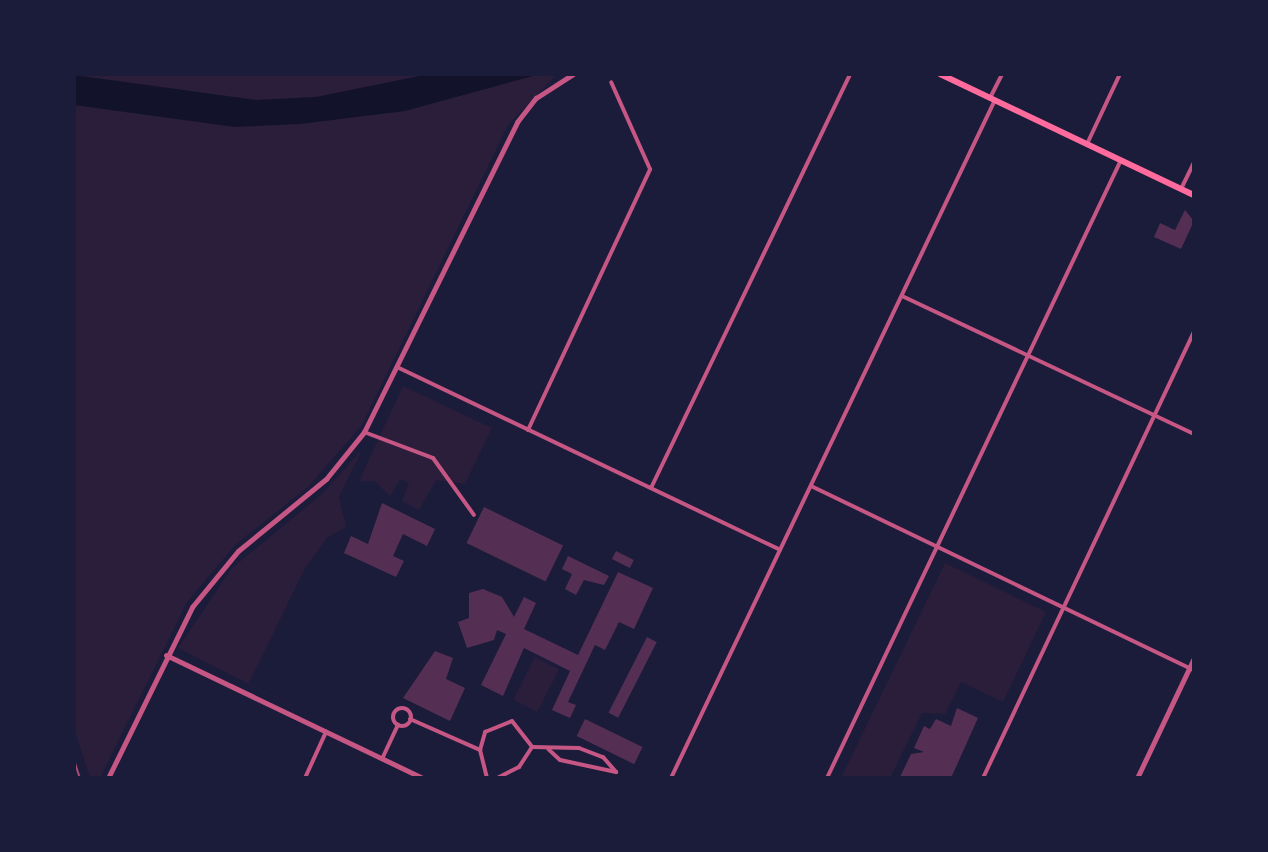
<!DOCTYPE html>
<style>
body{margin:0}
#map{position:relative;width:1268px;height:852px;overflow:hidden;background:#1b1b3a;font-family:"Fira Sans",sans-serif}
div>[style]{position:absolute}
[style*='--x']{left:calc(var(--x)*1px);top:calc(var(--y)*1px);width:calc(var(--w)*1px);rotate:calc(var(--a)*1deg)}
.green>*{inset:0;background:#2a1e3b;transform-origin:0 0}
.water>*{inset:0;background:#12122b}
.building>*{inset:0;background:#542f53;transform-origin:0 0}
.minor>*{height:4px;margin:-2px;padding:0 2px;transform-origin:2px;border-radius:2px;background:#c65784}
.minor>.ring{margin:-2px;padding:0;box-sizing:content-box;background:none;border:4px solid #c65784;border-radius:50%}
.tertiary>*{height:5px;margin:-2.5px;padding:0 2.5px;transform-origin:2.5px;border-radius:2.5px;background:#c65784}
.primary>*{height:6px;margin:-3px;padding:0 3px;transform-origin:3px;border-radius:3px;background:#ff6b9d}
.rail>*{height:2px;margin:-1px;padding:0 1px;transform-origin:1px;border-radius:1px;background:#a44b75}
span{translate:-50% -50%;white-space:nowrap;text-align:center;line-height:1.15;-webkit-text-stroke:8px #1b1b3a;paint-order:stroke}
.frame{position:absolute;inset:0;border:76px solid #1b1b3a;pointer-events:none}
</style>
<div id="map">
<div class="green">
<i style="clip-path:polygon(74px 74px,557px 74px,508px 125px,362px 425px,309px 486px,236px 544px,187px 602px,100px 778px,90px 778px,74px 728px)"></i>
<i style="clip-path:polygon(403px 386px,492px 428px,465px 484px,436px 480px,419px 510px,402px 501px,409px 483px,400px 479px,390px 497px,375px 481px,359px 481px)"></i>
<i style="clip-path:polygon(362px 450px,339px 497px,346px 527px,327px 538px,305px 568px,249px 683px,342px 731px,178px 648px,232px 568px,321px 495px)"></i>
<i style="clip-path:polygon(945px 563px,1046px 612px,1003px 702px,961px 682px,945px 714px,922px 713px,890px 778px,841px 778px)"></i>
<i style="left:535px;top:657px;width:27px;height:48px;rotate:27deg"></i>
</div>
<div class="water">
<i style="clip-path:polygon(429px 74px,540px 74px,405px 111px,300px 124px,235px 127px,74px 105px,74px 75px,256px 100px,316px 97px)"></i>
</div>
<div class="building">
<i style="clip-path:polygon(1185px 210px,1194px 221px,1181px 249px,1154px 237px,1160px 223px,1175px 230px)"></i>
<i style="clip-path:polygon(382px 503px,435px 529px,427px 546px,403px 534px,393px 556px,404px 561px,396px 577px,344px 553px,351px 536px,368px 544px)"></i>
<i style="left:484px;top:507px;width:88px;height:40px;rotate:26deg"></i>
<i style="left:616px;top:551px;width:20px;height:9px;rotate:27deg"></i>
<i style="clip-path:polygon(568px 556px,609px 576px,604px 585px,584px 580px,576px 595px,565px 589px,572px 574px,562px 569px)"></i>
<i style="clip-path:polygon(618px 572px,653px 588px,634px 629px,619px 622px,605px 650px,595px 645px,568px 702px,576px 705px,570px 718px,552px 710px,570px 671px,524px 648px,503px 696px,481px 685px,506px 634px,497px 630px,494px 640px,467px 648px,458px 622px,469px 618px,469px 593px,483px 589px,502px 597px,514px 617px,524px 597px,536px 603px,524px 629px,578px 655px)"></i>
<i style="left:647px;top:637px;width:11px;height:85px;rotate:27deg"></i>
<i style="clip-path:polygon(435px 651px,453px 658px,446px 679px,465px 688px,450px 721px,403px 698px)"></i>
<i style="clip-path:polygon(957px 708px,978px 718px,951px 778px,900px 777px,911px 754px,924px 752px,914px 748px,924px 726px,930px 729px,936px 719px,951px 726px)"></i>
<i style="left:585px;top:719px;width:64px;height:19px;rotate:26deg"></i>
</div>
<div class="minor">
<i style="--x:990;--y:98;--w:27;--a:-63"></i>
<i style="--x:1087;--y:144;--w:77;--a:-64.8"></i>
<i style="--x:1181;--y:189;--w:30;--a:-64"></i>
<i style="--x:902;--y:296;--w:323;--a:25.3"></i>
<i style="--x:399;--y:368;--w:422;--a:25.5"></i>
<i style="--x:528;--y:430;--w:288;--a:-64.9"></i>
<i style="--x:650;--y:169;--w:95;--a:-114.1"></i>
<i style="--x:364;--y:432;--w:74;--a:20.6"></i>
<i style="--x:433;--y:458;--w:70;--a:54.3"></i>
<i style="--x:811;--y:486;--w:425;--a:25.7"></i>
<i style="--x:651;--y:488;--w:459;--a:-64.3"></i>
<i class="ring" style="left:393px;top:708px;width:14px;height:14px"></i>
<i style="--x:410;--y:719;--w:77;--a:23.9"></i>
<i style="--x:532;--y:747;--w:47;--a:1.2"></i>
<i style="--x:579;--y:748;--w:26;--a:21"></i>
<i style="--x:603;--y:757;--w:20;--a:49"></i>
<i style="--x:616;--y:772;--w:57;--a:-167.9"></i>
<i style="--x:560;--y:760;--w:16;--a:-137"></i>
<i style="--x:382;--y:759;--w:38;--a:-65"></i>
<i style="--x:305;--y:778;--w:51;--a:-65.5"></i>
<i style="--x:487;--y:778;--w:29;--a:-104"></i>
<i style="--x:480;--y:750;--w:19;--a:-74"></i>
<i style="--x:485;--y:732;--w:29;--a:-22"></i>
<i style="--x:512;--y:721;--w:33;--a:52"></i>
<i style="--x:532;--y:747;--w:24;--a:123"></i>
<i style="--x:519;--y:767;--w:25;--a:153"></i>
<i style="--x:671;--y:778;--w:751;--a:-64.46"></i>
<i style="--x:827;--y:778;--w:684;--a:-64.56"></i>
<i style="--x:983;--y:778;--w:493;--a:-64.7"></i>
</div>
<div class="tertiary">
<i style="--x:166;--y:655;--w:285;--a:25.6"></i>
<i style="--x:108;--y:778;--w:191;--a:-63.8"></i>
<i style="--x:192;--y:607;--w:72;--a:-50.6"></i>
<i style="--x:238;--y:551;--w:114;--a:-39.3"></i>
<i style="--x:326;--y:479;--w:60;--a:-51"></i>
<i style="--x:364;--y:432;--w:346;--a:-63.7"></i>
<i style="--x:517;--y:122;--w:31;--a:-52"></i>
<i style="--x:536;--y:98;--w:44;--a:-33"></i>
<i style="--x:1137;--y:778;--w:133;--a:-64.6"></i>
</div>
<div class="primary">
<i style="--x:940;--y:74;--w:281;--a:25.5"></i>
</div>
<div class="rail">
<i style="--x:74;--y:760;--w:19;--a:72"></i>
</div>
<div class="frame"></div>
</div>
